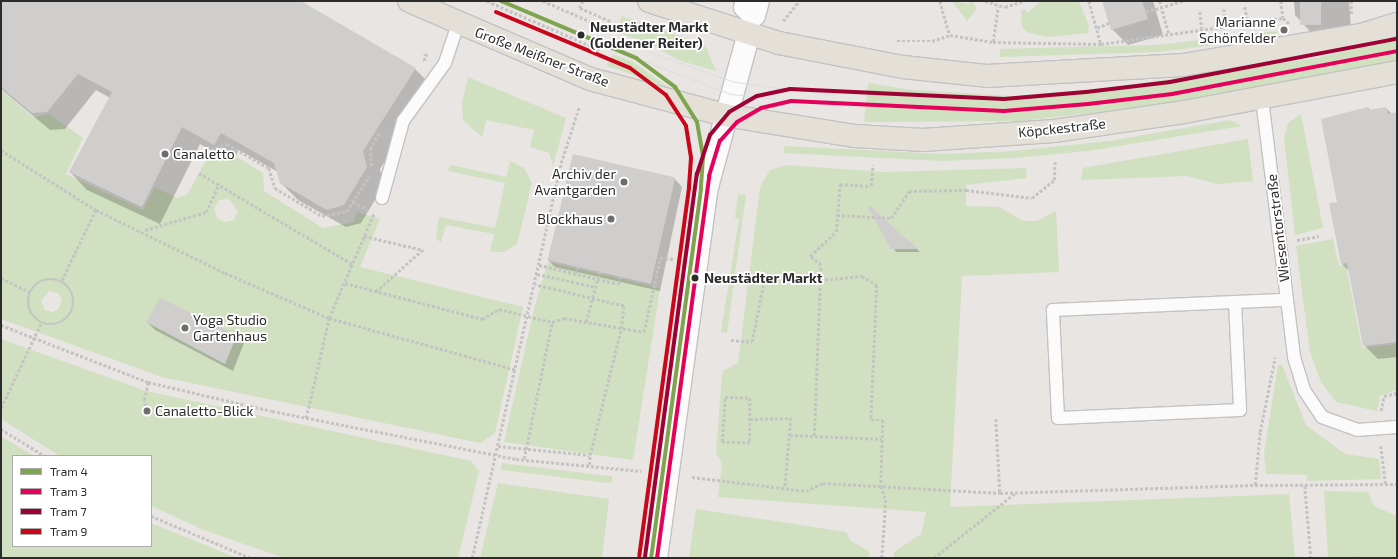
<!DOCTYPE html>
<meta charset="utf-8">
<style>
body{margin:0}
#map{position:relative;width:1398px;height:559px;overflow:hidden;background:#e8e5e3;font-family:"Exo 2",sans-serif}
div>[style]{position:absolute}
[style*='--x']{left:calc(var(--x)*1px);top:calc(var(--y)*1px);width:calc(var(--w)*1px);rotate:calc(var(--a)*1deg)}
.green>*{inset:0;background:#d0e0c0;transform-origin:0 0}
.shadow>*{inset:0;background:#0003}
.building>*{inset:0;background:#d0cecc;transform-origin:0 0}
.path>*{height:2.5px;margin-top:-1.25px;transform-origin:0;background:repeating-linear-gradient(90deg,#c4c4c3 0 3px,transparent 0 5px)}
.path>.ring{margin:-1.25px;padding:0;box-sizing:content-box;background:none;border:2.5px solid #c4c4c3;border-radius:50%}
.roads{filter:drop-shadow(1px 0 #c3c2c3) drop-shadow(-1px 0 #c3c2c3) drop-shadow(0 1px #c3c2c3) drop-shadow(0 -1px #c3c2c3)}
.lane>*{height:12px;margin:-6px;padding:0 6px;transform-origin:6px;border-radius:6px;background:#fcfbfb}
.street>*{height:22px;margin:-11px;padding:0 11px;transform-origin:11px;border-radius:11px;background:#fcfbfb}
.primary>*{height:22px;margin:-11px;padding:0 11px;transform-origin:11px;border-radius:11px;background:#e5e0d7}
.tram>*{height:1px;margin:-0.5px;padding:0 0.5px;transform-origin:0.5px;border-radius:0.5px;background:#dedee0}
.tram-1>*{height:4px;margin:-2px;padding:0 2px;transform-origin:2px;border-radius:2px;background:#7ea44d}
.tram-2>*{height:4px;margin:-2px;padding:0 2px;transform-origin:2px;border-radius:2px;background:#e5005a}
.tram-3>*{height:4px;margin:-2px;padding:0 2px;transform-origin:2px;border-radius:2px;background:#9e0234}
.tram-4>*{height:4px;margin:-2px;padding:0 2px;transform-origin:2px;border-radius:2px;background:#c9061a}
.dots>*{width:11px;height:11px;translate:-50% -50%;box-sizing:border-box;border:2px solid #fff;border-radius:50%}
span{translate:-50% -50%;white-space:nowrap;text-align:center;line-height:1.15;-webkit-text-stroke:3.5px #fff;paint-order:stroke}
.poi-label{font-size:14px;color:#2c2c2c}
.right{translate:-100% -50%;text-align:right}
.left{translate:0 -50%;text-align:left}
.stop-label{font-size:14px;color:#2c2c2c;font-weight:700}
.street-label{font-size:14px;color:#2c2c2c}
.frame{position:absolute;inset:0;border:2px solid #2c2c2c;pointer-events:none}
.legend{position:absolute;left:12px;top:455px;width:140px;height:92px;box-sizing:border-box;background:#fff;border:1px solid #ababab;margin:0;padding:5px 7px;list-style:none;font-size:12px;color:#2c2c2c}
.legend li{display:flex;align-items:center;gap:8px;height:20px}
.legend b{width:20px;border:1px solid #ababab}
</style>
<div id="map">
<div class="green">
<i style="clip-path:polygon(952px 1px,969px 4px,972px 1px,977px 9px,967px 21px)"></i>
<i style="clip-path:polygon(1041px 1px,1079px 1px,1089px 26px,1088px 33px,1048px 37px,1029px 33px,1022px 27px,1021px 11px,1025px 9px,1028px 13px)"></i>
<i style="clip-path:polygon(622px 16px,705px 45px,716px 71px,678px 60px,654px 46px,617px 32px)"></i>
<i style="clip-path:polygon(1277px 31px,1278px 37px,1158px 52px,1000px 57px,1000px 49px,1157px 45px)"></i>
<i style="clip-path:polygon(1397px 38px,1397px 61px,1166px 104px,1022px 121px,864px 122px,868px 83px,912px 90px,1010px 96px,1101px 89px,1316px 58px)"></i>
<i style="clip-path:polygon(613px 54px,633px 62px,668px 87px,607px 66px)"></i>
<i style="clip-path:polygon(468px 77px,566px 118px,553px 166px,549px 153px,530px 147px,534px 130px,486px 120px,482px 137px,463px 120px,462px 103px)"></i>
<i style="clip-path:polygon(evenodd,1px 90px,33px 117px,49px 114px,83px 138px,66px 174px,143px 210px,155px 187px,177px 198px,187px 195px,210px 153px,232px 154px,263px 173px,264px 191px,323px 228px,354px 222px,357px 212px,380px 219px,360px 267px,523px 307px,495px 433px,480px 443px,162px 377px,1px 319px,1px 90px,229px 199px,238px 211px,234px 220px,225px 222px,217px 218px,214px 209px,219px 200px,229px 199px,1px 90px,49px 291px,58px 293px,62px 300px,59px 309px,52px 312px,45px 310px,41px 301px,49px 291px)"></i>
<i style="clip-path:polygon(1301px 114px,1323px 228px,1295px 235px,1284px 138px,1288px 123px)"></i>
<i style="clip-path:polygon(1230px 120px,1242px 126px,1088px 151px,1015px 158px,942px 161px,784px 153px,784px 146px,943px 154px,1014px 151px,1109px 141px)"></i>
<i style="clip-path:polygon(1248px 139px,1253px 181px,1217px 184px,1186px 176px,1081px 180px,1083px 168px)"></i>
<i style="clip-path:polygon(510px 161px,524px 168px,532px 183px,517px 244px,504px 252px,490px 252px,494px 234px,446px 225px,441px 242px,436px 239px,439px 217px,495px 228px,505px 183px,448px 171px,450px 165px,506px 177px)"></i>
<i style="clip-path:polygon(787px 165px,883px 172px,1026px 168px,1027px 178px,966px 185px,966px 206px,999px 207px,1023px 221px,1037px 221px,1056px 211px,1059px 272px,962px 276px,950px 507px,1289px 494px,1295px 558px,894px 558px,894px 552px,921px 534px,926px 512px,718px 497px,722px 462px,716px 454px,722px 375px,724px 370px,738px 363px,760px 187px,770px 170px)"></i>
<i style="clip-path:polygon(738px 194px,746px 195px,727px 333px,721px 332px,739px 219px,735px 218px)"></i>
<i style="clip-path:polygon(1333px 239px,1339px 266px,1346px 265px,1362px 348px,1397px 344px,1397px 390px,1380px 396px,1377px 411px,1336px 402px,1321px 382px,1310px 352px,1296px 246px)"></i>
<i style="clip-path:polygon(548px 262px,660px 288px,633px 460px,504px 442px,534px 309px)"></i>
<i style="clip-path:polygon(1px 339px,146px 391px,471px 461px,479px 471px,458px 558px,284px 558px,204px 530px,151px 506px,151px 456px,60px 456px,1px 419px)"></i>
<i style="clip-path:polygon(1278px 365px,1282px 365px,1306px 425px,1345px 454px,1379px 459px,1381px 479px,1307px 481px,1307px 475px,1266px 474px,1264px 453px)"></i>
<i style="clip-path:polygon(1px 436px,34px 456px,13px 456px,13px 546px,151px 546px,151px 523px,237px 558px,1px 558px)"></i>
<i style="left:502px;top:463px;width:111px;height:7px;rotate:7deg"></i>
<i style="clip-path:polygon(498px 483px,609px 499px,602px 558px,480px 558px)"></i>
<i style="clip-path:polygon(1324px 491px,1368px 492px,1374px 506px,1397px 516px,1397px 558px,1328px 558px)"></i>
<i style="clip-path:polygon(696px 509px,846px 532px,851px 541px,869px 551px,869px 558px,689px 558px)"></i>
</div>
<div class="shadow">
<i style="clip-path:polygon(1px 1px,299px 1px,415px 69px,433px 87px,380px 169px,384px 185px,361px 223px,346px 227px,298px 200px,280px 182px,278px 172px,239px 150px,232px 162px,200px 144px,160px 224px,87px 190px,70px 172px,110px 98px,96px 90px,65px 129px,50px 130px,1px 89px)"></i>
<i style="clip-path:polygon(1103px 1px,1153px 1px,1163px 35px,1128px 45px,1112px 29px)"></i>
<i style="clip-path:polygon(1294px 1px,1349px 1px,1351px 28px,1316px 38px,1295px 15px)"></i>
<i style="clip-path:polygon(1368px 108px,1371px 111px,1386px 108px,1392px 114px,1397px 113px,1397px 357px,1378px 359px,1364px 345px,1350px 272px,1342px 264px,1338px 203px)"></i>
<i style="clip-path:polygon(573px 155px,675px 179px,682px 187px,660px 291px,555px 267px,548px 260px)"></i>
<i style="clip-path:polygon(870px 207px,920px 252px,896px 252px)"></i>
<i style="clip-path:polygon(147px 322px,236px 336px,244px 343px,233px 371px,155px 330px)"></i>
</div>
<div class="building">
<i style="clip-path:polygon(1px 1px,301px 1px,416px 68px,363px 151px,367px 167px,344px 205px,327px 210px,280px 183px,274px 163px,221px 133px,214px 145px,182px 127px,142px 207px,69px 172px,112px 92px,78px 74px,47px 112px,32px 113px,1px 87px)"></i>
<i style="clip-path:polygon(1102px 1px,1142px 1px,1148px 19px,1111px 30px)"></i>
<i style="left:1300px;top:1px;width:21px;height:24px"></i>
<i style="clip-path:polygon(1368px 107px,1368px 110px,1386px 107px,1388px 114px,1397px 112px,1397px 342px,1363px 346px,1347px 263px,1341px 264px,1329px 203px,1337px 202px,1321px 119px)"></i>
<i style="left:573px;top:154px;width:105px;height:109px;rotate:13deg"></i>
<i style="clip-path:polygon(870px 206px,918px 249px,891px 249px,868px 208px)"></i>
<i style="clip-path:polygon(160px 298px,237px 335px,225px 364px,146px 322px)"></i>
</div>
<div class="path">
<i style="--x:487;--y:1;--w:124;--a:23.3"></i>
<i style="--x:543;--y:1;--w:71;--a:23.3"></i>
<i style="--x:583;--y:1;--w:8;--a:113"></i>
<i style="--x:580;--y:8;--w:34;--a:23"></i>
<i style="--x:940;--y:1;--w:35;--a:74"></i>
<i style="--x:985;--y:1;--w:21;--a:17"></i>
<i style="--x:1005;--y:7;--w:20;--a:-18"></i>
<i style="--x:1089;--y:1;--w:45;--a:74.4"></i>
<i style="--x:1160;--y:1;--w:34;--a:75"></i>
<i style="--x:1281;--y:1;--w:17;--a:83"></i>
<i style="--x:1245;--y:7;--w:16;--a:79"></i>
<i style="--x:1224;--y:9;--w:17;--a:83"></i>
<i style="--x:1146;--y:12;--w:39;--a:-17"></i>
<i style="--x:1200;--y:12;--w:17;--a:83"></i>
<i style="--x:1351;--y:14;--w:13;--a:-90"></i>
<i style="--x:783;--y:21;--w:26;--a:-51"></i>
<i style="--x:1097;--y:28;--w:13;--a:-23"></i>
<i style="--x:897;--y:41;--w:35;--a:0"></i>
<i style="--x:932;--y:41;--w:19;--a:-18"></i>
<i style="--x:950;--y:35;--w:44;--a:9.2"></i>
<i style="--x:993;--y:42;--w:108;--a:1.1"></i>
<i style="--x:1101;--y:44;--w:184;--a:-8.1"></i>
<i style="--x:1283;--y:18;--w:8;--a:40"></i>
<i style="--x:993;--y:42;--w:35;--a:-82"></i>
<i style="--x:424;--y:61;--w:7;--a:-82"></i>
<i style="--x:425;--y:54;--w:4;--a:27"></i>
<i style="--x:1;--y:150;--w:112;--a:32.3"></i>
<i style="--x:96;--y:210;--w:79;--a:115.6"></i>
<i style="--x:211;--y:150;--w:17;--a:-21"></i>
<i style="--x:227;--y:144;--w:48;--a:29.7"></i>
<i style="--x:269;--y:168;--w:21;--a:73"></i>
<i style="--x:275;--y:188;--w:55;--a:30.8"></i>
<i style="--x:322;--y:216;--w:25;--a:-11"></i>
<i style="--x:347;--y:211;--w:41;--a:-57.8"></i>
<i style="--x:371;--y:166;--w:17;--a:-93"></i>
<i style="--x:370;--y:149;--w:20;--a:-60"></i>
<i style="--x:199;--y:173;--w:178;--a:30.7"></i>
<i style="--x:353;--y:202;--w:16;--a:27"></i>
<i style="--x:96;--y:210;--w:144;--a:26"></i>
<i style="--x:225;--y:273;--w:113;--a:23.4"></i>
<i style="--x:329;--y:318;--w:194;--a:15.5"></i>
<i style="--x:837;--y:215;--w:54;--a:3.2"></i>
<i style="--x:891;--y:218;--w:32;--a:-56"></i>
<i style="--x:909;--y:191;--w:57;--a:-1"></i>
<i style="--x:966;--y:190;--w:66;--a:6.9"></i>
<i style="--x:1032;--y:198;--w:28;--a:-39"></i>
<i style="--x:1054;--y:180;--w:18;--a:-87"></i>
<i style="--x:145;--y:230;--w:64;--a:-16.4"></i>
<i style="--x:206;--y:212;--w:31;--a:-65"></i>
<i style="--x:364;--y:236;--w:61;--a:13.3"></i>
<i style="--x:423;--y:250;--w:62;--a:138.3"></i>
<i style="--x:1297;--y:240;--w:22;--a:-10"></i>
<i style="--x:539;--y:265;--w:82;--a:13.4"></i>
<i style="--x:619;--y:284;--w:9;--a:-84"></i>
<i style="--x:537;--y:274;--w:60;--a:12.4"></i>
<i style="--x:576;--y:274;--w:9;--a:-77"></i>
<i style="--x:1;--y:278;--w:32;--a:26"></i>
<i class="ring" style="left:28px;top:279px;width:43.5px;height:43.5px"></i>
<i style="--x:345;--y:283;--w:142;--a:14.7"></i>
<i style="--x:482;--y:319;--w:20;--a:-30"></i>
<i style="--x:499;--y:309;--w:55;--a:13.8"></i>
<i style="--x:586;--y:322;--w:54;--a:-74.9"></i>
<i style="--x:1;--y:325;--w:158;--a:21.2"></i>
<i style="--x:148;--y:382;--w:127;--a:13.2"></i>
<i style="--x:272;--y:411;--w:249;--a:11.1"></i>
<i style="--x:516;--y:459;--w:126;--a:5.5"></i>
<i style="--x:731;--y:340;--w:21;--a:5"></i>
<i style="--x:752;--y:342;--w:67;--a:-78.9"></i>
<i style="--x:765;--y:276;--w:55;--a:4.2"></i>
<i style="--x:820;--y:280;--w:42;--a:-5.4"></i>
<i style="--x:862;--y:276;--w:17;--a:31"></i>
<i style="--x:877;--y:285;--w:135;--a:92.5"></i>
<i style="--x:871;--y:420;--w:12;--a:0"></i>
<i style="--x:883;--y:420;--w:66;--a:91.7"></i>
<i style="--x:881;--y:486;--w:15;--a:70"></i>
<i style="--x:886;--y:500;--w:58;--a:93.9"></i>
<i style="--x:725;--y:397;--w:25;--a:2"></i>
<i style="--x:750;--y:398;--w:45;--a:90"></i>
<i style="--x:750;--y:443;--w:28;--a:-178"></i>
<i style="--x:722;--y:442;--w:45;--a:-86.2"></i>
<i style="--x:1;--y:408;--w:94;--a:-64.8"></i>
<i style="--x:147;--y:411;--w:11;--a:-105"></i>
<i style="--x:144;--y:400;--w:18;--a:-77"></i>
<i style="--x:1381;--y:411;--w:15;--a:-79"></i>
<i style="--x:1384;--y:396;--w:13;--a:-13"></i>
<i style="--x:306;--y:418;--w:103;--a:-77"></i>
<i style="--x:329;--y:318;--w:114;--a:-66.8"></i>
<i style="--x:750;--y:419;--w:41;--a:-1.4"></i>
<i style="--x:791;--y:418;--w:70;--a:94.9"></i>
<i style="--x:996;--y:419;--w:74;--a:86.9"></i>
<i style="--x:1;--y:429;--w:52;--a:31.5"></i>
<i style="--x:790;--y:435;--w:92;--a:2.5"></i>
<i style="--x:814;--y:436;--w:171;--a:-87.7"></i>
<i style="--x:821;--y:265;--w:14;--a:-141"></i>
<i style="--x:810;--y:256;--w:35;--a:-43"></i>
<i style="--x:836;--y:232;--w:48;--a:-85.2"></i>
<i style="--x:840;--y:184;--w:31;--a:4"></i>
<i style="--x:871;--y:186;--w:21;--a:-85"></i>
<i style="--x:498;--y:446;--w:92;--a:5.6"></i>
<i style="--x:590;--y:455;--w:130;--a:-76.2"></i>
<i style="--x:621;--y:329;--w:23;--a:-83"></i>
<i style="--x:624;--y:306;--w:91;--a:-166.7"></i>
<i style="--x:1381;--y:446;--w:39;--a:83"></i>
<i style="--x:524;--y:459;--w:140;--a:-78.4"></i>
<i style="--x:552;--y:322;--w:13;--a:-18"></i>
<i style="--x:564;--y:318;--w:81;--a:9.9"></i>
<i style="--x:644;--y:332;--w:76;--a:-77.8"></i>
<i style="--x:660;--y:258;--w:15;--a:4"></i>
<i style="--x:589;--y:465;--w:10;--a:-84"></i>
<i style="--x:692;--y:477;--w:115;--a:7"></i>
<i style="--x:806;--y:491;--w:19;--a:-25"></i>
<i style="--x:823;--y:483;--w:177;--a:3.2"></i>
<i style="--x:1000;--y:493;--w:255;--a:-1.8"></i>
<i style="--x:1255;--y:485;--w:142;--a:-0.4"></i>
<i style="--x:1255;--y:485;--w:53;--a:-84.6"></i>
<i style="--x:1260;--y:432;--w:76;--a:-78.7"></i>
<i style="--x:1305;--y:486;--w:72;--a:85.2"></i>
<i style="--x:151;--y:516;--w:108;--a:22.8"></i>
<i style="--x:1355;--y:556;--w:2;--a:90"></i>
<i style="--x:472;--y:558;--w:405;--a:-77.3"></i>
<i style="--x:561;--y:163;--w:59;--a:-72.2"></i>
<i style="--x:934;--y:558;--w:104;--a:-38.7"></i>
</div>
<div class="roads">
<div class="lane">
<i style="--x:1262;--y:99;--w:260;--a:82.9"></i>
<i style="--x:1294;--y:357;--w:34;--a:73"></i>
<i style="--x:1304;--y:390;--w:32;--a:56"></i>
<i style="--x:1322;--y:417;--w:37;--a:20"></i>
<i style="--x:1357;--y:430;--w:40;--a:-4.3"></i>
<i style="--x:382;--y:198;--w:80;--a:-74.7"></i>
<i style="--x:403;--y:121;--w:72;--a:-54.1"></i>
<i style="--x:445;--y:63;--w:41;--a:-71.6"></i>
<i style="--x:1235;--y:302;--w:108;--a:87.3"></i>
<i style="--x:1240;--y:410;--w:182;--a:177.5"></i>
<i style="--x:1058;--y:418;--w:108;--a:-92.7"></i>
<i style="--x:1053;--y:310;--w:233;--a:-2.5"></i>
</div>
<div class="street">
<i style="--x:745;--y:7;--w:12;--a:42"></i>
<i style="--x:754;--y:15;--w:15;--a:-74"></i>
<i style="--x:656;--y:558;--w:370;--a:-82.2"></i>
<i style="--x:706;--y:191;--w:161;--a:-74.8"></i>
</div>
<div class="primary">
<i style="--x:409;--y:1;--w:197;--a:23.3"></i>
<i style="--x:590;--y:79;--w:139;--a:15"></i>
<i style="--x:724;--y:115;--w:133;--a:9.1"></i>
<i style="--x:855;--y:136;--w:68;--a:3.4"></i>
<i style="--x:923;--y:140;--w:131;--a:-3.9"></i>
<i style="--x:1054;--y:131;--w:131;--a:-8.3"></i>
<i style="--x:1184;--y:112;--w:217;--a:-10.6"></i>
<i style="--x:649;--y:1;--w:137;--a:17.9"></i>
<i style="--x:779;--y:43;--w:126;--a:11"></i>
<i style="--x:903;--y:67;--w:84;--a:6.1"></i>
<i style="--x:987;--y:76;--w:196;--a:-3.2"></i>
<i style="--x:1183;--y:65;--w:181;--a:-9.6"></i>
<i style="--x:1361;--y:35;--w:38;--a:-17"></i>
</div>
</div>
<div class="tram">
<i style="--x:649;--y:52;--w:91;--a:19.2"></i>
<i style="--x:735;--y:82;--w:101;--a:7.4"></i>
<i style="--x:636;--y:58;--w:102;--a:20.8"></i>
<i style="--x:731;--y:94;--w:101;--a:6.3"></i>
</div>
<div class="tram-1">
<i style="--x:501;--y:1;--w:147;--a:22.9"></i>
<i style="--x:636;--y:58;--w:49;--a:36.6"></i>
<i style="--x:675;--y:87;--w:41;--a:57.8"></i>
<i style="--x:697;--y:122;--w:36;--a:80"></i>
<i style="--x:703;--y:157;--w:32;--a:94"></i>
<i style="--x:701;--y:189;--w:372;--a:97.7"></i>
</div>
<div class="tram-2">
<i style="--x:657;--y:558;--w:386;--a:-82.2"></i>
<i style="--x:709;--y:176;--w:37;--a:-73"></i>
<i style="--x:720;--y:141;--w:25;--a:-48"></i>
<i style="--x:737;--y:122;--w:28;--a:-30"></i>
<i style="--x:761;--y:108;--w:31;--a:-13"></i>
<i style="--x:791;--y:101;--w:213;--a:2.7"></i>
<i style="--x:1004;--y:111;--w:84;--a:-4.8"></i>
<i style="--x:1088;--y:104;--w:85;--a:-6.8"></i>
<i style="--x:1172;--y:94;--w:229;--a:-10.8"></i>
</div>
<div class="tram-3">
<i style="--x:645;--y:557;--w:387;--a:-82.3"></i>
<i style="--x:697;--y:174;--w:41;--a:-71.6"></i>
<i style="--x:710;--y:135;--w:30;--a:-50"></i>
<i style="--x:729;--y:112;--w:32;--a:-30"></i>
<i style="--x:757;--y:96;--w:34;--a:-12"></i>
<i style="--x:790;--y:89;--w:214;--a:2.7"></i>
<i style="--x:1004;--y:99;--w:82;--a:-4.9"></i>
<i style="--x:1086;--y:92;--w:85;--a:-6.8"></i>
<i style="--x:1170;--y:82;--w:230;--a:-10.8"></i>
</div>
<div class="tram-4">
<i style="--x:496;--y:12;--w:145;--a:22.7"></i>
<i style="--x:630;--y:68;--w:45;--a:36.9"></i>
<i style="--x:666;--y:95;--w:37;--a:57"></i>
<i style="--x:686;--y:126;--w:32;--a:81"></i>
<i style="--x:691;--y:158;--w:30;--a:94"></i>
<i style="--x:689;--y:188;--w:371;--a:97.7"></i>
</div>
<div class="dots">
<i style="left:1284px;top:30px;background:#6e6d6c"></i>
<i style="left:581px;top:35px;background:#2c2c2c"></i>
<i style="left:165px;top:154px;background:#6e6d6c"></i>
<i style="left:624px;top:182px;background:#6e6d6c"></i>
<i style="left:611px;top:219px;background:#6e6d6c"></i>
<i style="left:695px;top:278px;background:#2c2c2c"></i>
<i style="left:185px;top:328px;background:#6e6d6c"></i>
<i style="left:147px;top:411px;background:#6e6d6c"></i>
</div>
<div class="poi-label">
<span class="right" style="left:1276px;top:30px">Marianne<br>Schönfelder</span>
<span class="left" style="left:173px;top:154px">Canaletto</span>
<span class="right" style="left:616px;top:182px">Archiv der<br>Avantgarden</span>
<span class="right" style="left:603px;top:219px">Blockhaus</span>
<span class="left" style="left:193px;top:328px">Yoga Studio<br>Gartenhaus</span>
<span class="left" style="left:155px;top:411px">Canaletto-Blick</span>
</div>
<div class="stop-label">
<span class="left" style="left:590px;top:35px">Neustädter Markt<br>(Goldener Reiter)</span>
<span class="left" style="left:704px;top:278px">Neustädter Markt</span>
</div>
<div class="street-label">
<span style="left:542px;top:57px;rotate:21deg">Große Meißner Straße</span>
<span style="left:1062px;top:128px;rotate:-6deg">Köpckestraße</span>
<span style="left:1278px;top:228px;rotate:-97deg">Wiesentorstraße</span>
</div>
<div class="frame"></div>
<ul class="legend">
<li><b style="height:5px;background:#7ea44d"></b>Tram 4</li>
<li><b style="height:5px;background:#e5005a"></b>Tram 3</li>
<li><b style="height:5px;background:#9e0234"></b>Tram 7</li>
<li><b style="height:5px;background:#c9061a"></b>Tram 9</li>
</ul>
</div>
